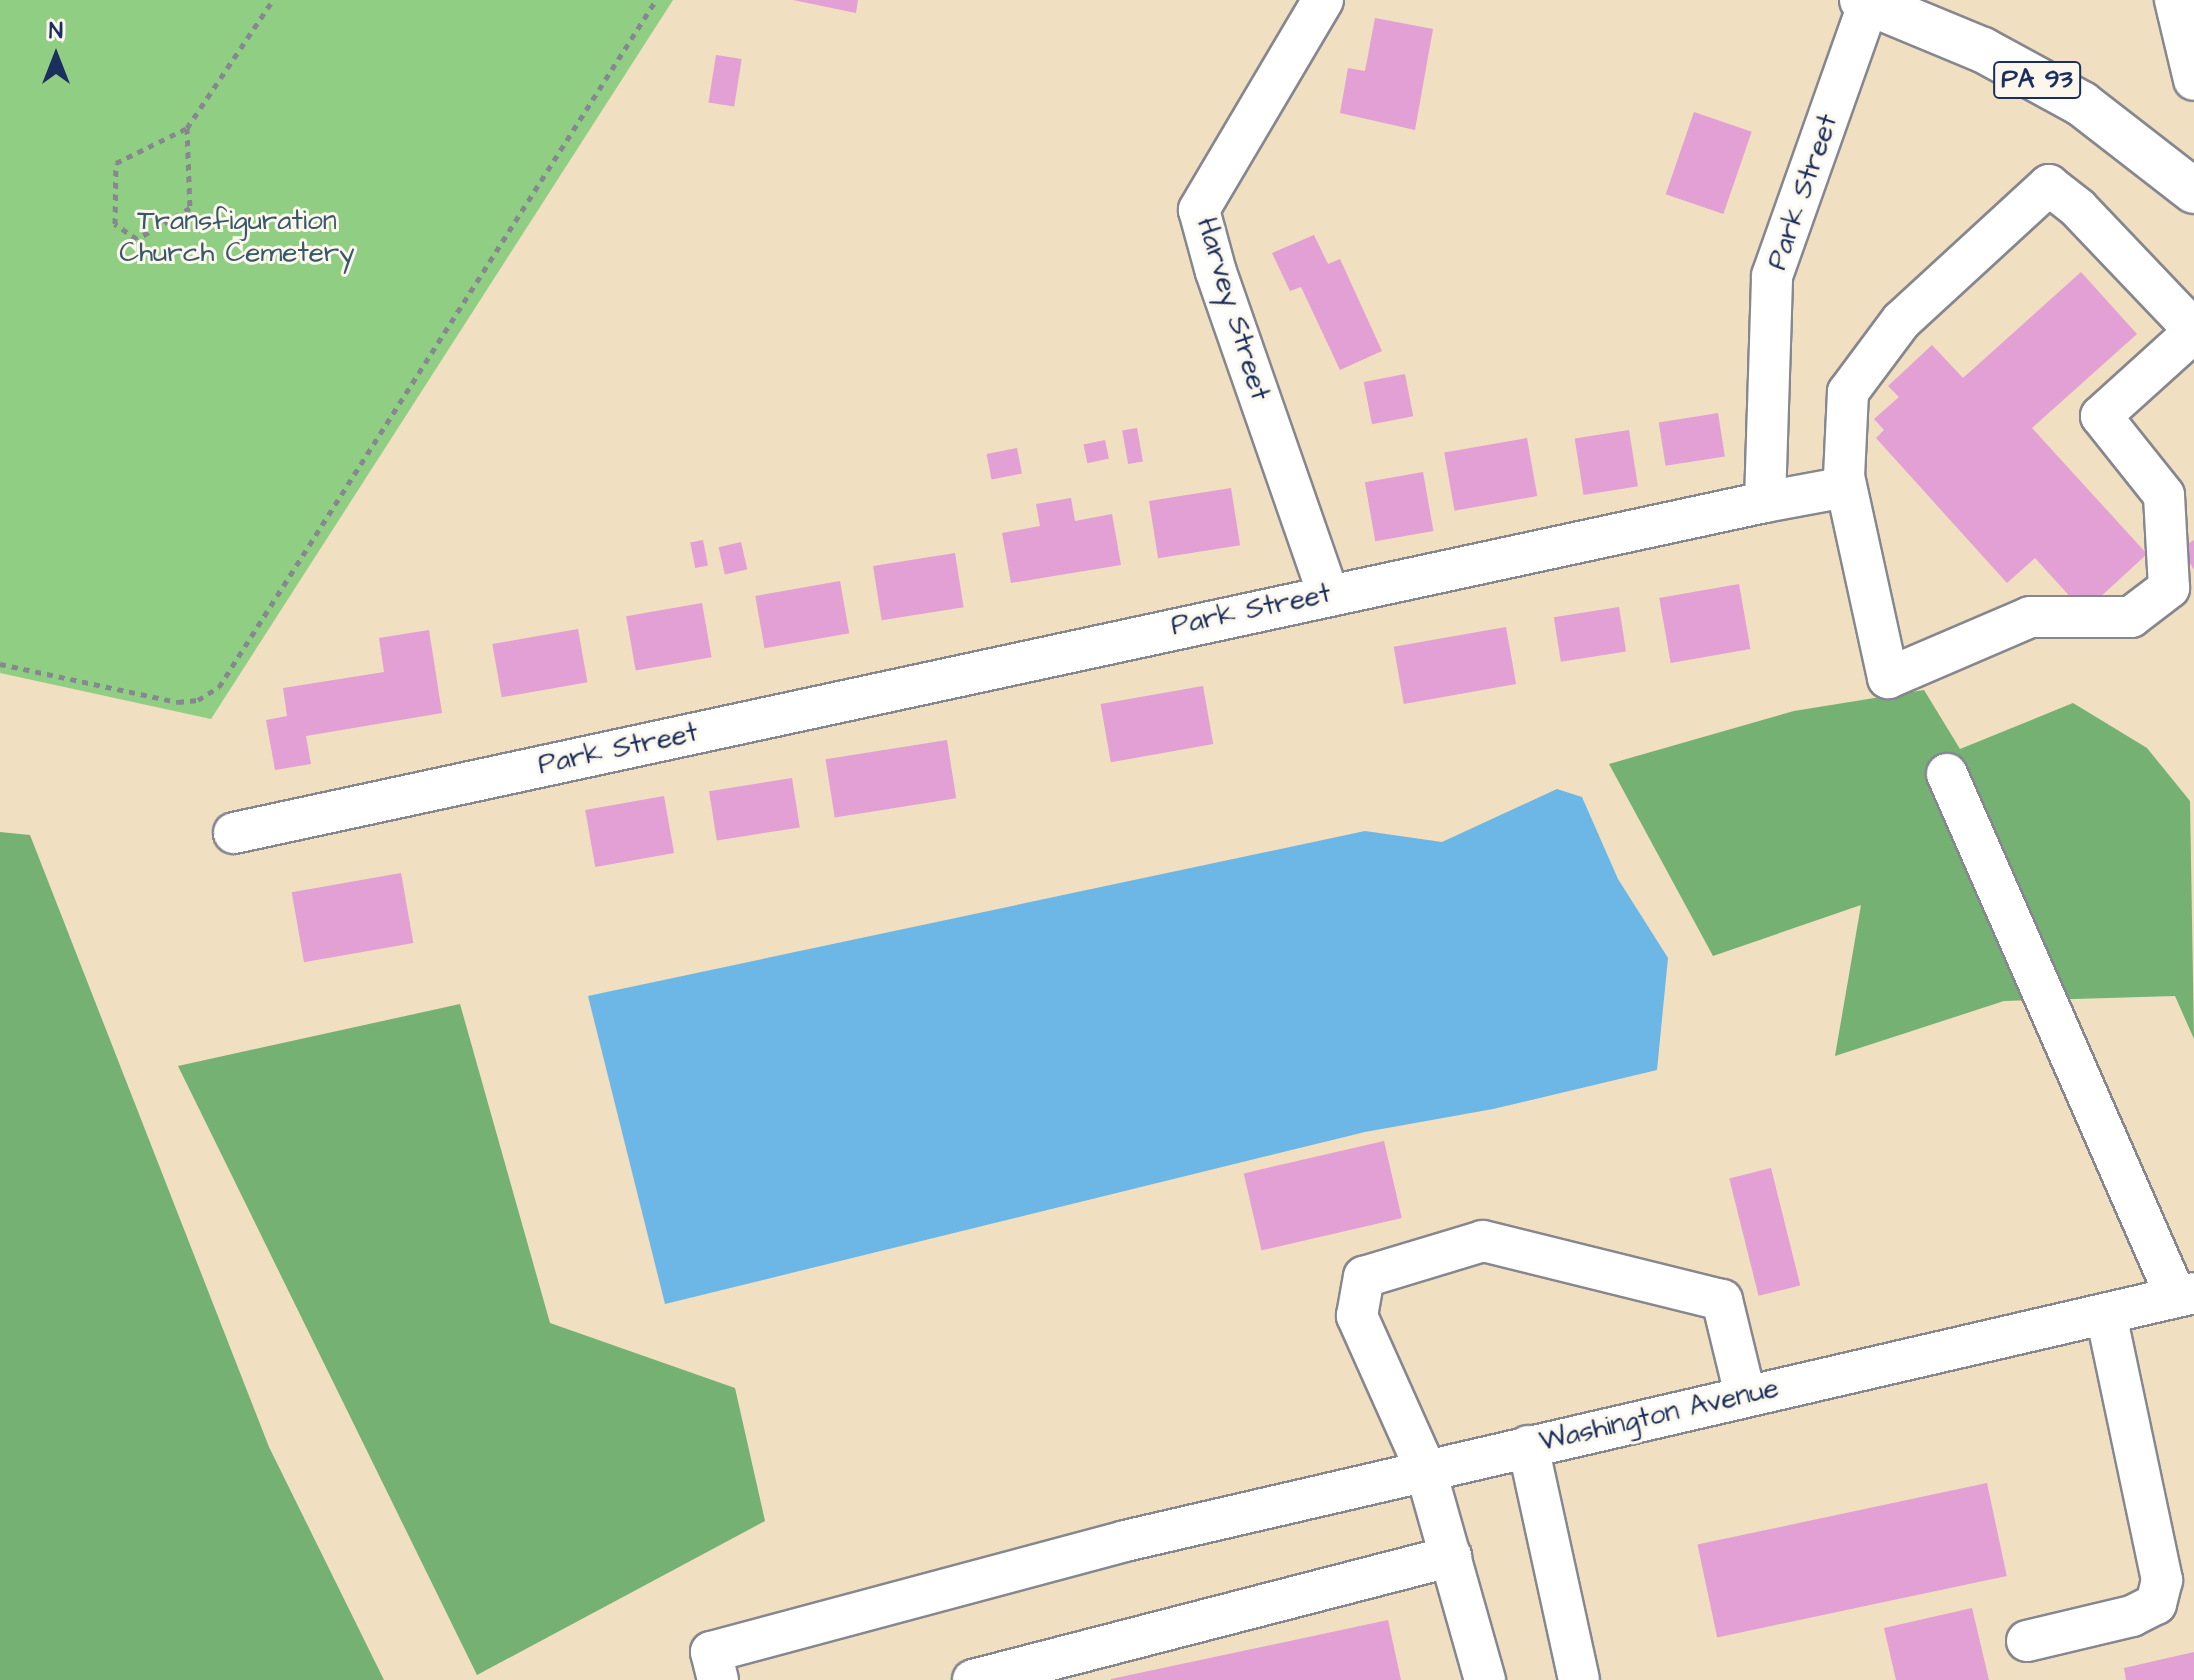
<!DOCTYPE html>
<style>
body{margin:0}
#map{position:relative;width:2194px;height:1680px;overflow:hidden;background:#f0dfc0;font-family:"Architects Daughter",sans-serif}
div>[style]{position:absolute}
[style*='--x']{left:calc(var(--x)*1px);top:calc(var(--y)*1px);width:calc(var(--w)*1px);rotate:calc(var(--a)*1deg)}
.green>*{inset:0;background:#90ce84}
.forest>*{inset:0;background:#74b172}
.water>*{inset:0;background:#6cb7e5}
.building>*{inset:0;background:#e2a0d5;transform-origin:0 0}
.path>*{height:5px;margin-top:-2.5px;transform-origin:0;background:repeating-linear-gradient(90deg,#86878f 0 6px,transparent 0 12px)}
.roads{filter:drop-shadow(2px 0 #86878f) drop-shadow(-2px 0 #86878f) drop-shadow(0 2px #86878f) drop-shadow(0 -2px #86878f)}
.minor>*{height:40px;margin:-20px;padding:0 20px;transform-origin:20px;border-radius:20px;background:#fff}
.highway>*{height:44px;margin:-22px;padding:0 22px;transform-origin:22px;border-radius:22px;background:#fff}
span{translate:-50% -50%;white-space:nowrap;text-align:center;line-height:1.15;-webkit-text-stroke:6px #fbf7ec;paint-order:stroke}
.shield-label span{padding:2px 6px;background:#fbf7ec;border:2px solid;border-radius:6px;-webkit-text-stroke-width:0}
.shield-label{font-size:26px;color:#1b2f5e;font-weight:700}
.street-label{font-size:28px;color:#1b2f5e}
.park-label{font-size:28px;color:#385768}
.north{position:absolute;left:16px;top:16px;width:80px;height:80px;-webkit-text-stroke:6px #fbf7ec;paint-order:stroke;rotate:0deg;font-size:22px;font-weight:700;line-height:32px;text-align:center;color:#1b2f5e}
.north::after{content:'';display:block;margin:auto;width:28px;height:36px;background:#1b2f5e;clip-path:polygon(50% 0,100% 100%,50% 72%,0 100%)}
</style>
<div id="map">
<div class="green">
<i style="clip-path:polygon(0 0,673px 0,211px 719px,0 673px)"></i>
</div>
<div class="forest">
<i style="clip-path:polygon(1924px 690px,1960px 749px,2073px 703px,2147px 748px,2190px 801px,2194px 1039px,2175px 996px,2004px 1001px,1835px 1056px,1861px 905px,1713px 956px,1609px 764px,1794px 711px)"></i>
<i style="clip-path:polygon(0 832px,30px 835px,269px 1447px,384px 1680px,0 1680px)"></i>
<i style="clip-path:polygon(460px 1004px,550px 1323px,735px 1388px,765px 1521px,477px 1675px,178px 1066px)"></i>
</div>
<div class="water">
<i style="clip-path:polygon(1557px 789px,1582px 797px,1618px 879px,1668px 958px,1657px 1070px,1493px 1109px,1365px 1132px,665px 1304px,588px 996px,1365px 831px,1442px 842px)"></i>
</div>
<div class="building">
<i style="clip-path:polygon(793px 0,858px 0,856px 13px)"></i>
<i style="clip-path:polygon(1375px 18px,1433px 29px,1415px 130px,1340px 113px,1348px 68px,1365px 71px)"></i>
<i style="left:716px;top:55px;width:26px;height:48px;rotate:9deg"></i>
<i style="left:1694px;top:112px;width:61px;height:87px;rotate:19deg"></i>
<i style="clip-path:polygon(1314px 235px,1328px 264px,1340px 259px,1382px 351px,1340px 370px,1301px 287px,1290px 291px,1272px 253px)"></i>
<i style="clip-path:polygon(2081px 272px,2137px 334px,2032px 428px,2147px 554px,2084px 612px,2035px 558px,2007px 583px,1876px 438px,1884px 430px,1874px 419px,1899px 397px,1888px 386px,1932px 345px,1963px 378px)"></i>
<i style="left:1405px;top:374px;width:43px;height:42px;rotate:79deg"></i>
<i style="left:1718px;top:413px;width:44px;height:60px;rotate:81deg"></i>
<i style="left:1137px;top:428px;width:34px;height:15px;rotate:80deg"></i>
<i style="left:1629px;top:430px;width:57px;height:55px;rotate:81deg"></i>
<i style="left:1527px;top:438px;width:59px;height:84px;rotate:80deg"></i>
<i style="left:1105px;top:440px;width:19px;height:22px;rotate:78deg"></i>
<i style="left:1017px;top:448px;width:26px;height:31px;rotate:79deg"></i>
<i style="left:1423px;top:472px;width:60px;height:59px;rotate:80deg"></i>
<i style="left:1231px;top:488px;width:58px;height:83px;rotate:81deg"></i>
<i style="clip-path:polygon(1071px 498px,1075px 521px,1112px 514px,1121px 565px,1011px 583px,1002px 533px,1040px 526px,1036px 504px)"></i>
<i style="left:703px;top:540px;width:26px;height:13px;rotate:79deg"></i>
<i style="clip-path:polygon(2194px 540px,2194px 570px,2181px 548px)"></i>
<i style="left:741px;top:542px;width:28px;height:23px;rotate:77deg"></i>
<i style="left:955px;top:553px;width:55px;height:83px;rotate:81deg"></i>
<i style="left:840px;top:581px;width:53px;height:86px;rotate:80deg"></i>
<i style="left:1739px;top:584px;width:66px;height:81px;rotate:80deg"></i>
<i style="left:702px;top:603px;width:55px;height:77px;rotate:80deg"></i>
<i style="left:1619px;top:607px;width:45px;height:66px;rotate:81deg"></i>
<i style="left:1506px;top:627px;width:58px;height:114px;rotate:80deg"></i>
<i style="left:578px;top:629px;width:54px;height:87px;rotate:80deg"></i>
<i style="clip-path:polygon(429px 630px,442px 713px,306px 736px,311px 764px,275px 770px,266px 720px,287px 716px,283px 688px,384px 672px,379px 638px)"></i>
<i style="left:1203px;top:686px;width:59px;height:104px;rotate:80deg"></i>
<i style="left:947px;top:740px;width:59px;height:123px;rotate:81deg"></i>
<i style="left:792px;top:778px;width:50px;height:84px;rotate:81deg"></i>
<i style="left:664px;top:796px;width:58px;height:80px;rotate:80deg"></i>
<i style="left:401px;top:873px;width:71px;height:111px;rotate:80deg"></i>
<i style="left:1384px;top:1141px;width:79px;height:144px;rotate:77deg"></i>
<i style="left:1771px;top:1168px;width:121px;height:43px;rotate:76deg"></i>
<i style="left:1987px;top:1483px;width:95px;height:296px;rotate:78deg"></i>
<i style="clip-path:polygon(1972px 1608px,1989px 1680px,1896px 1680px,1884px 1628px)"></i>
<i style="clip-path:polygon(1388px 1620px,1401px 1680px,1111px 1680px,1111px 1679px)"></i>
<i style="clip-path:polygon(2194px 1652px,2194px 1680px,2126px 1680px,2124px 1668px)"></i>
</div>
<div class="path">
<i style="--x:187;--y:128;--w:80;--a:87.9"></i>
<i style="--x:190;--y:208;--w:61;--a:149.7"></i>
<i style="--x:137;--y:239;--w:27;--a:-146"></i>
<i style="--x:115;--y:224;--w:61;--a:-89.1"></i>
<i style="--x:116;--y:163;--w:79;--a:-26.2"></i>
<i style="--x:187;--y:128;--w:154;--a:-56.1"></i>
<i style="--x:0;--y:664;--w:182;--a:12.1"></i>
<i style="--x:178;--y:702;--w:20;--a:-6"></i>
<i style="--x:198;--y:700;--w:25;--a:-32"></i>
<i style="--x:219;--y:687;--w:814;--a:-57.54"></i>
</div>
<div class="roads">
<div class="minor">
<i style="--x:1323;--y:0;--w:244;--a:120.6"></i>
<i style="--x:1199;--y:210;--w:64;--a:74.7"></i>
<i style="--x:1216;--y:272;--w:340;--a:70.8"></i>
<i style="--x:2175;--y:0;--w:82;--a:76.6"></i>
<i style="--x:2194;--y:330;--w:168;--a:-133.6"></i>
<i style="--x:2078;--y:208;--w:37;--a:-142"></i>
<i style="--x:2049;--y:185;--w:201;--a:137.4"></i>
<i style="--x:1901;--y:321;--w:89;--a:126.7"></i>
<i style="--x:1848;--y:392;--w:84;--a:92.7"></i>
<i style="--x:1844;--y:476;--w:207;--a:77.7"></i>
<i style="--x:1888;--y:678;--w:155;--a:-23.2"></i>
<i style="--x:2030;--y:617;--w:101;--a:0"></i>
<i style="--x:2131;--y:617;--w:48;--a:-37.3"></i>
<i style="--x:2169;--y:588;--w:93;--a:-93.1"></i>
<i style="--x:2164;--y:495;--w:101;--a:-128.6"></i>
<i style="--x:2101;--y:416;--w:125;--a:-42.1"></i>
<i style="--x:1765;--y:502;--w:82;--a:-10.5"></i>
<i style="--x:1947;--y:774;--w:571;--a:66.35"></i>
<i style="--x:234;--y:833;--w:1566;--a:-12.2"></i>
<i style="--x:1765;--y:502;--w:226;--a:-88.2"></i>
<i style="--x:1772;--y:276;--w:291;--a:-70.5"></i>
<i style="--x:1528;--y:1446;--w:239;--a:77.7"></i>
<i style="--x:2027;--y:1641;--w:108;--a:-13.4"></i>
<i style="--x:2132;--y:1616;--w:27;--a:-27"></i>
<i style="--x:2156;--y:1604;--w:25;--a:-76"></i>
<i style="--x:2162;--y:1580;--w:272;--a:-101.9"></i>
<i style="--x:718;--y:1680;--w:29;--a:-104"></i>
<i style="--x:711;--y:1652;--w:429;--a:-15"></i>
<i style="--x:1125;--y:1541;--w:1097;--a:-13.06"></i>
<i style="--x:973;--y:1680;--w:494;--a:-14.5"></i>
<i style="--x:1485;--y:1680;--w:220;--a:-105.8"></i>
<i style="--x:1425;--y:1468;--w:167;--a:-114.1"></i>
<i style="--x:1357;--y:1316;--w:40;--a:-80"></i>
<i style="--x:1364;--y:1277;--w:124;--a:-16.8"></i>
<i style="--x:1483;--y:1241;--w:246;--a:13.9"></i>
<i style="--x:1722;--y:1300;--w:97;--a:76.3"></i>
</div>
<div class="highway">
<i style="--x:1862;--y:0;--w:131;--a:22.5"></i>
<i style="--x:1983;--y:50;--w:113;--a:28.6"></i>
<i style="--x:2082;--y:104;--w:142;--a:37.8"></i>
</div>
</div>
<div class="shield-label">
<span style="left:2037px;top:80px">PA 93</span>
</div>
<div class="street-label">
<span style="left:1803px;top:192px;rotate:-71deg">Park Street</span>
<span style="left:1233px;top:309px;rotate:73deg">Harvey Street</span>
<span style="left:1251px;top:610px;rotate:-12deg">Park Street</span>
<span style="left:618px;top:749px;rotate:-12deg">Park Street</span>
<span style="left:1659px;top:1415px;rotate:-13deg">Washington Avenue</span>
</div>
<div class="park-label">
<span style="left:237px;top:237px">Transfiguration<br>Church Cemetery</span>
</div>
<div class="north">N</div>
</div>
